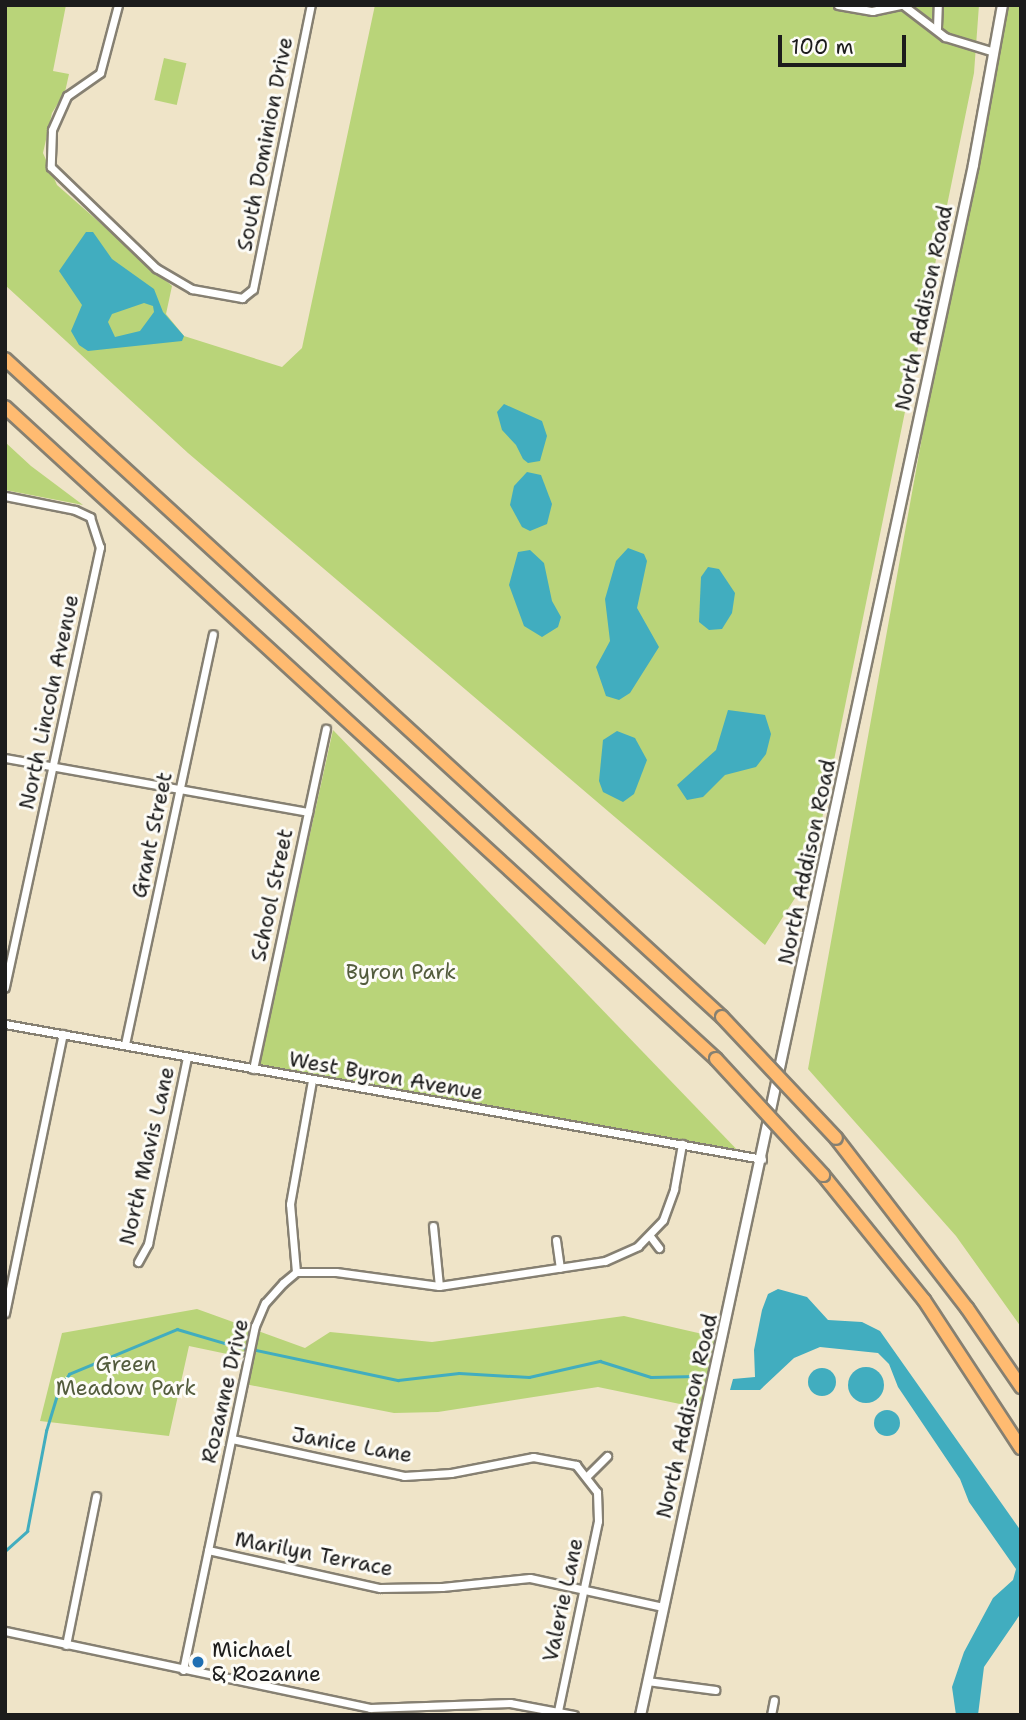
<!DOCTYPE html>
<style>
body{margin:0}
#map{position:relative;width:1026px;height:1720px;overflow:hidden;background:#efe4c8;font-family:"Shantell Sans",sans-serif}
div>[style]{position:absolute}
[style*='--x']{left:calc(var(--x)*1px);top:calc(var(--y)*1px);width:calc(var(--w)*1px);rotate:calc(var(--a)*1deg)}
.green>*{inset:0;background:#b9d479;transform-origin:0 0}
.water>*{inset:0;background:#41adbf}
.round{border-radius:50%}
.stream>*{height:2.5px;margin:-1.25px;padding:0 1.25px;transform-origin:1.25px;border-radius:1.25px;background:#41adbf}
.roads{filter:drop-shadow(2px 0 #868072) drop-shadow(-2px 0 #868072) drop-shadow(0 2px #868072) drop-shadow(0 -2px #868072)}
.minor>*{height:7px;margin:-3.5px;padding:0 3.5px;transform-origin:3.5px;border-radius:3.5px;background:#fff}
.tertiary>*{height:9px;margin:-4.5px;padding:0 4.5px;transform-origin:4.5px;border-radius:4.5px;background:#fff}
.motorway>*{height:12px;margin:-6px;padding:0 6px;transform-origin:6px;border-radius:6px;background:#ffbb71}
.bridges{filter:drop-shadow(2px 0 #868072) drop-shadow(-2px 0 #868072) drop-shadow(0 2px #868072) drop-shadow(0 -2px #868072)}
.motorway-bridge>*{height:12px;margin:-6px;padding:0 6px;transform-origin:6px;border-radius:6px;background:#ffbb71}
.dots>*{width:19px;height:19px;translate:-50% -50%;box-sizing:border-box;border:4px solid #fdfcf7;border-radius:50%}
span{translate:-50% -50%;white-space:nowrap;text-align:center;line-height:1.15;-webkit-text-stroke:6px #fdfcf7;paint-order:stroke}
.street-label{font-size:21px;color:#1c1c1c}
.park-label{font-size:21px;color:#535c3d}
.poi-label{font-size:21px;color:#1c1c1c}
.left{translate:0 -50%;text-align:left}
.frame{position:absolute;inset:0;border:7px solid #1c1c1c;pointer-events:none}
.scale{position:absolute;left:778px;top:35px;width:128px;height:32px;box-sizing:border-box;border:4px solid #1c1c1c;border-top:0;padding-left:9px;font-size:21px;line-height:24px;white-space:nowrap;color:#1c1c1c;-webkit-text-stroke:5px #fdfcf7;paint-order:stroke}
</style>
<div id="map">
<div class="green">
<i style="clip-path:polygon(5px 5px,66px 5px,53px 71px,69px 74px,65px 92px,52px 113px,43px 153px,57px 185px,172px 286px,166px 314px,184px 336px,282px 367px,302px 348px,375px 5px,979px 5px,974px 73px,811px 873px,765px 945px,188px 453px,5px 285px)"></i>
<i style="clip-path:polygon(1000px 5px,1021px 5px,1021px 1327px,956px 1236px,808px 1069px)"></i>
<i style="left:164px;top:58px;width:23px;height:43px;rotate:13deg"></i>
<i style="clip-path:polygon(5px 442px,31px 466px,83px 505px,5px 490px)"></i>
<i style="clip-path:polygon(333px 730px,744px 1157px,259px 1064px)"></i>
<i style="clip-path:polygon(197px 1309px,305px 1348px,330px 1332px,432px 1342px,624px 1316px,720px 1338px,704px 1409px,598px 1387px,438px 1412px,394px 1413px,245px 1384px,251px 1359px,189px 1346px,169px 1436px,40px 1421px,62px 1333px)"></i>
</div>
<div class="water">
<i style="clip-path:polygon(evenodd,86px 232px,93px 232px,112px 259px,154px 289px,163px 312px,184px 336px,182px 341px,88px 351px,79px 345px,71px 331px,82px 305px,59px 271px,86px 232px,144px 303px,153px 306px,154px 312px,140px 331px,115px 337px,108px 322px,112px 314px,144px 303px)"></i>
<i style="clip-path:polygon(504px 404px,542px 421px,547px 436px,540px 461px,528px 463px,523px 459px,516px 445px,502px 430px,497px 412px)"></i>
<i style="clip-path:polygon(527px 472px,541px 475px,552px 504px,547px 524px,530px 531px,522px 527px,510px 505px,514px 486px)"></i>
<i style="clip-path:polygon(628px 548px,644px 554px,647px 561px,637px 608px,659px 647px,630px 693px,619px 700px,606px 696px,596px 667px,610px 641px,605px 599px,616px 561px)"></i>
<i style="clip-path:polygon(530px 550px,544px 563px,552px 601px,561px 617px,558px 627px,542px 637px,524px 626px,509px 585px,518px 552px)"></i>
<i style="clip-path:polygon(708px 567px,719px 569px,735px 593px,732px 613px,722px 629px,709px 630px,699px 622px,701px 577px)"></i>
<i style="clip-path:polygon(728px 710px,765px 715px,771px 734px,766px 754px,756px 767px,725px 775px,703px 797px,687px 800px,677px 785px,716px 750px)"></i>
<i style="clip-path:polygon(617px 731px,635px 738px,647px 760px,634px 794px,623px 802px,603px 792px,599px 781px,603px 740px)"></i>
<i style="clip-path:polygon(778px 1289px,807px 1297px,828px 1320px,862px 1322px,880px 1331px,1021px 1531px,1021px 1613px,984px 1667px,978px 1715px,956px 1715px,952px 1687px,964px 1652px,993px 1598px,1013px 1580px,1016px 1569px,969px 1502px,960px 1479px,898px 1387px,889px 1364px,878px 1353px,820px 1347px,794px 1358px,760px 1390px,730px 1390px,733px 1379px,755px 1377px,754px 1350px,762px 1310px,768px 1294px)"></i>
<i class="round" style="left:848px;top:1367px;width:36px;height:36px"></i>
<i class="round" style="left:808px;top:1368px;width:28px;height:28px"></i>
<i class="round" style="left:874px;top:1410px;width:26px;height:26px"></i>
</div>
<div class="stream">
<i style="--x:5;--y:1551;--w:30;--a:-42"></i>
<i style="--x:27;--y:1531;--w:102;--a:-79.2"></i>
<i style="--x:46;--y:1431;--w:39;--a:-73"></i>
<i style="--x:57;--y:1394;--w:23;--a:-59"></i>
<i style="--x:69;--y:1374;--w:117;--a:-22.6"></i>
<i style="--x:177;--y:1329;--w:53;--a:16.4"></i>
<i style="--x:228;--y:1344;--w:174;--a:12"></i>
<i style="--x:398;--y:1380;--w:61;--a:-6.5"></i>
<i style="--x:459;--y:1373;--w:70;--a:3.3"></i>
<i style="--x:529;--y:1377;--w:73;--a:-12.7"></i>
<i style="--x:600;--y:1361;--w:53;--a:17.4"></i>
<i style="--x:651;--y:1377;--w:45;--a:-1.3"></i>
</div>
<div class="roads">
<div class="minor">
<i style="--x:118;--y:5;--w:70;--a:104.8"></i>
<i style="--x:100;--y:73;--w:40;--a:145.1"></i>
<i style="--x:67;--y:96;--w:37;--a:114"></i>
<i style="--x:52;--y:130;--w:37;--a:92"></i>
<i style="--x:51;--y:167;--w:146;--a:43.9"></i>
<i style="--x:156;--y:268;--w:42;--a:30.3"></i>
<i style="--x:192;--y:289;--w:51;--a:10.2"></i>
<i style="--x:242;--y:298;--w:14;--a:-39"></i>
<i style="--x:253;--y:289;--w:290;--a:-78.5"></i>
<i style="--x:838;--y:5;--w:35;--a:10"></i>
<i style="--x:872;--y:11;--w:30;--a:-12"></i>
<i style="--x:903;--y:5;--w:53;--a:37.3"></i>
<i style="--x:945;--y:37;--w:51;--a:17"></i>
<i style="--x:937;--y:28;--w:23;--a:-88"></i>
<i style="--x:5;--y:496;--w:71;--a:11.3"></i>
<i style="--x:75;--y:510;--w:17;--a:25"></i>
<i style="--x:90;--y:517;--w:32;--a:72"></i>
<i style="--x:100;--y:547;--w:451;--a:102.2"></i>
<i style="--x:5;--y:758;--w:308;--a:10.1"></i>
<i style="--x:5;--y:1024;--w:769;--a:10.11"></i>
<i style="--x:125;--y:1044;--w:419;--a:-77.9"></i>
<i style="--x:253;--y:1069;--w:348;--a:-77.9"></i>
<i style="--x:433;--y:1226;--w:60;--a:84.3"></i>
<i style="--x:650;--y:1236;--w:15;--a:53"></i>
<i style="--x:556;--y:1240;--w:28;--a:82"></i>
<i style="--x:138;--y:1262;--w:21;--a:-61"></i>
<i style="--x:148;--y:1244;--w:191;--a:-78.2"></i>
<i style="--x:296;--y:1272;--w:68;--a:-95"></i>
<i style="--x:290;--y:1204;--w:126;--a:-79.9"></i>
<i style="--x:5;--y:1313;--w:285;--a:-78.3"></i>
<i style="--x:232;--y:1439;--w:176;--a:12.1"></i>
<i style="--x:404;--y:1476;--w:47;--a:-3.7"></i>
<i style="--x:451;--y:1473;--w:84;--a:-11"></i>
<i style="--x:533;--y:1457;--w:44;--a:10.5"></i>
<i style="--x:576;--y:1465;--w:34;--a:52"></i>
<i style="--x:597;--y:1492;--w:29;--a:88"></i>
<i style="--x:598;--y:1521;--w:198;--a:101.9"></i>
<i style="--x:588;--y:1475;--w:27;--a:-45"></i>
<i style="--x:208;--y:1550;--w:176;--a:12.5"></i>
<i style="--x:380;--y:1588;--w:62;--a:-0.9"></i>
<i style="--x:442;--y:1587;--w:88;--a:-5.8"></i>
<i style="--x:530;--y:1578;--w:136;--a:12.3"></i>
<i style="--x:5;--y:1631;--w:373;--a:11.9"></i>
<i style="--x:370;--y:1708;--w:140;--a:-2"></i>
<i style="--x:510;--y:1703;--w:65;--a:10.6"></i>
<i style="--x:66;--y:1645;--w:152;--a:-78.6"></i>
<i style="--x:183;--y:1670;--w:351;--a:-78.2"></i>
<i style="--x:255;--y:1326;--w:25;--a:-67"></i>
<i style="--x:265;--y:1303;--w:27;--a:-48"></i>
<i style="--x:283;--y:1283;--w:17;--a:-40"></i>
<i style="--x:296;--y:1272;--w:40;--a:0"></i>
<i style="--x:336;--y:1272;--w:104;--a:7.7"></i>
<i style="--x:439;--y:1286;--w:168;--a:-8.6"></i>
<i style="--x:605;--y:1261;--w:36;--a:-24"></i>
<i style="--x:638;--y:1246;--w:36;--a:-46"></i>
<i style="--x:663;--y:1220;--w:33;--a:-70"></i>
<i style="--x:674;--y:1189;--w:46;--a:-79.9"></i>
<i style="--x:647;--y:1681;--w:69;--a:7.5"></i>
<i style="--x:771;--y:1715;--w:15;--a:-79"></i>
</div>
<div class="tertiary">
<i style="--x:640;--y:1715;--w:1586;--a:-77.88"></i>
<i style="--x:973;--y:164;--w:162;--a:-79.7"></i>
</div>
<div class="motorway">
<i style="--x:5;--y:359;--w:973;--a:42.54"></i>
<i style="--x:5;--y:407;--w:965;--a:42.52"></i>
<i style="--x:836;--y:1138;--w:215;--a:52.4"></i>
<i style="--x:967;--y:1308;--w:96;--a:55.6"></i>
<i style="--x:823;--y:1175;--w:161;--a:51.1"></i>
<i style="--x:924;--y:1300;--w:177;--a:56.8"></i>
</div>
</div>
<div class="bridges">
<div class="motorway-bridge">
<i style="--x:722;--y:1017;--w:166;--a:46.7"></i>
<i style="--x:716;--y:1059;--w:158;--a:47.3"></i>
</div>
</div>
<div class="dots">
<i style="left:198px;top:1662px;background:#1f6fb2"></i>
</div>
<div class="street-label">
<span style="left:265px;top:144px;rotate:-79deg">South Dominion Drive</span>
<span style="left:924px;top:308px;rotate:-78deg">North Addison Road</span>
<span style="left:49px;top:702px;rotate:-78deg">North Lincoln Avenue</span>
<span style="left:152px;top:835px;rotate:-78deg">Grant Street</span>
<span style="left:807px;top:862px;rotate:-78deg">North Addison Road</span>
<span style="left:272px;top:895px;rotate:-78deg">School Street</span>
<span style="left:386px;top:1076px;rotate:10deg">West Byron Avenue</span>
<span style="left:147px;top:1156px;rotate:-77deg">North Mavis Lane</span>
<span style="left:225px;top:1391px;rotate:-77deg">Rozanne Drive</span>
<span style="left:687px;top:1416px;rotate:-77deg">North Addison Road</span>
<span style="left:352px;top:1445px;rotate:10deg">Janice Lane</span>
<span style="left:314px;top:1554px;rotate:11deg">Marilyn Terrace</span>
<span style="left:563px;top:1600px;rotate:-78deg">Valerie Lane</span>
</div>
<div class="park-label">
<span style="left:401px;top:972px">Byron Park</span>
<span style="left:126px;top:1376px">Green<br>Meadow Park</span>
</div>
<div class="poi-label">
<span class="left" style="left:212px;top:1662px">Michael<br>&amp; Rozanne</span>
</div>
<div class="frame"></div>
<div class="scale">100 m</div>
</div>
